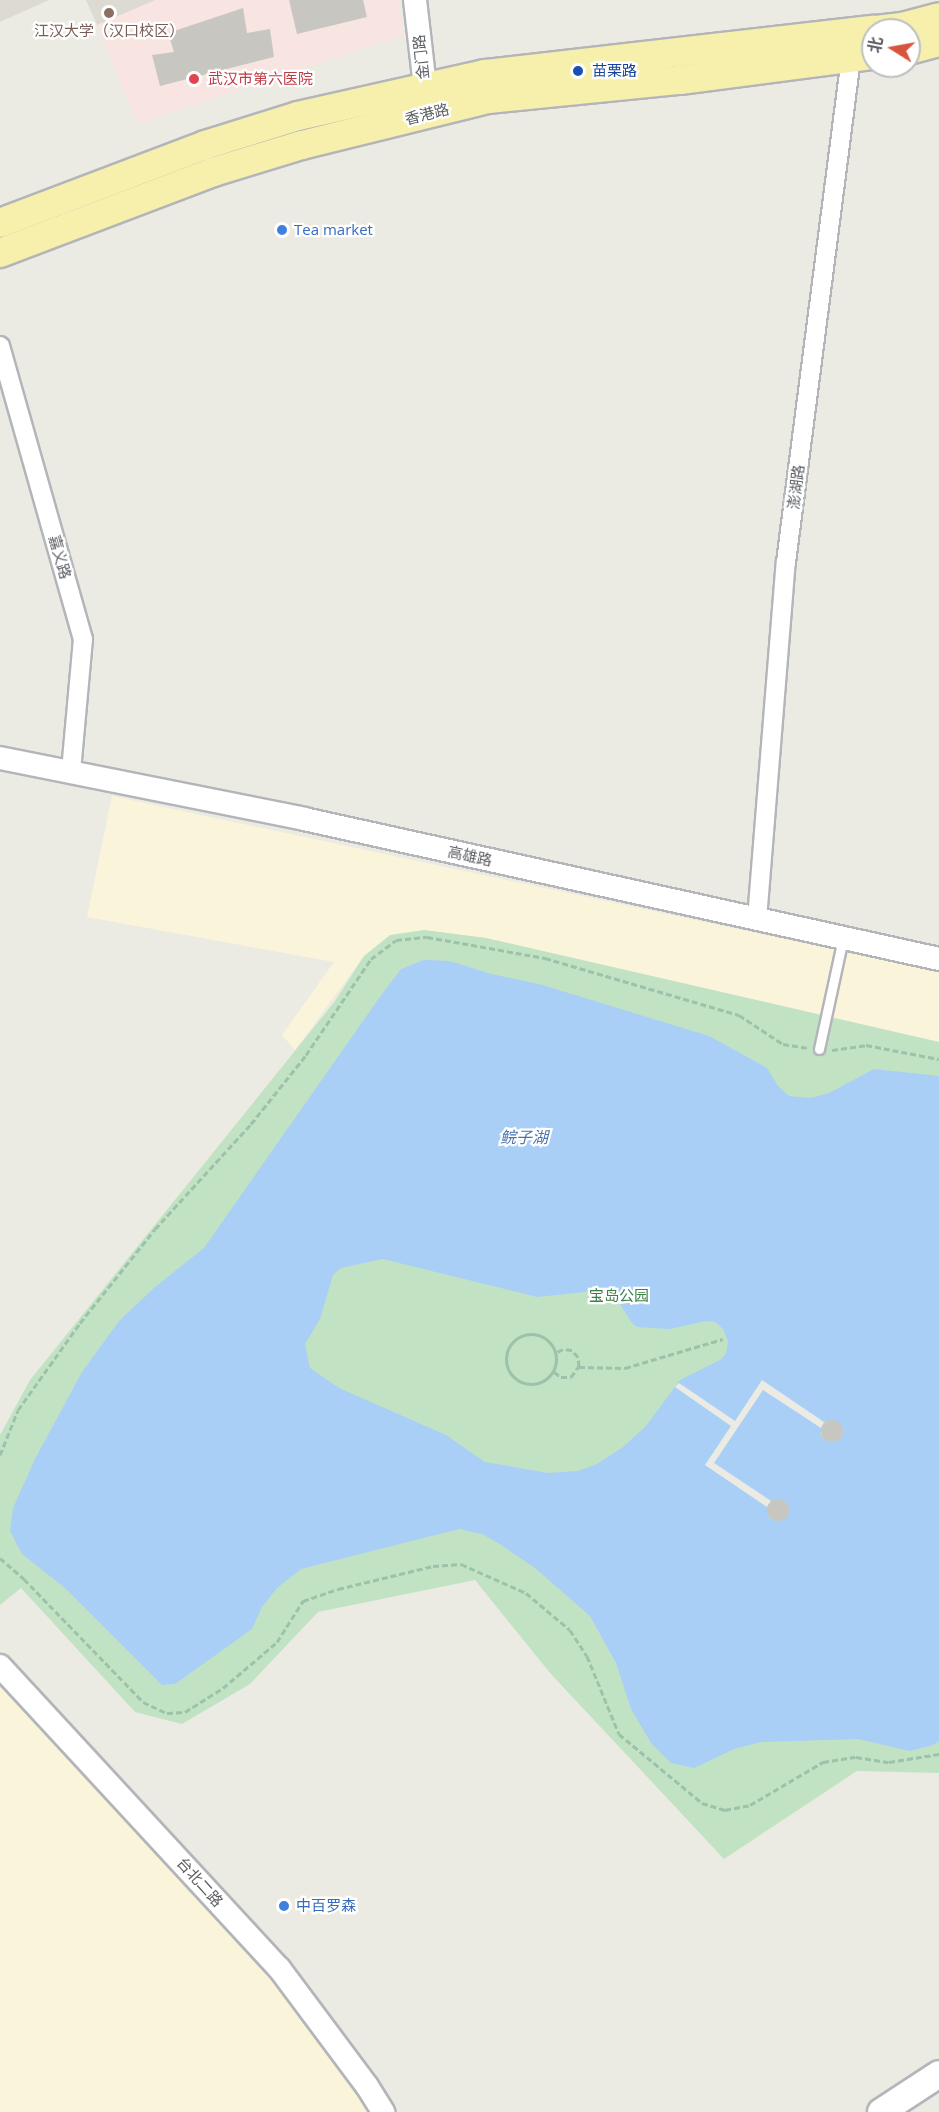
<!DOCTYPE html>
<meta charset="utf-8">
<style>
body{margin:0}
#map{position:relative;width:939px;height:2112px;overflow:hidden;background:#ecebe3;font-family:"Open Sans","Noto Sans SC",sans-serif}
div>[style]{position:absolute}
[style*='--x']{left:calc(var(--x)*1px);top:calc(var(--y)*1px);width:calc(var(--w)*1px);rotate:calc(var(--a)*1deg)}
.commercial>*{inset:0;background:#faf5da}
.education>*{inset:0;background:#dcdad1}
.medical>*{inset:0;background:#f8e4e0}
.green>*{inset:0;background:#c2e2c4}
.water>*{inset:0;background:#a9cff7}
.pier>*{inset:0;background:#ecebe3}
.building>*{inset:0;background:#c8c6c0}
.round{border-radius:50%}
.path>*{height:3px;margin-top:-1.5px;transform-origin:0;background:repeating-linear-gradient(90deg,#9cc2a9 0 6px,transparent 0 9px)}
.path>.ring{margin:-1.5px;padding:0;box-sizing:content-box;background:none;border:3px solid #9cc2a9;border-radius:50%}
.roads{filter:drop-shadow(2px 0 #b3b5b9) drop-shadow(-2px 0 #b3b5b9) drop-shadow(0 2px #b3b5b9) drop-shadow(0 -2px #b3b5b9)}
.service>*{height:9px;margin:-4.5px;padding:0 4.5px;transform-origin:4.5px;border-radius:4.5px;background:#fff}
.minor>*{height:18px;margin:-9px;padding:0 9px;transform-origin:9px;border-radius:9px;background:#fff}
.tertiary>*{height:22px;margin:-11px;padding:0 11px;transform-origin:11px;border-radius:11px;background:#fff}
.secondary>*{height:26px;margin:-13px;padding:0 13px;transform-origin:13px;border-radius:13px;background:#fff}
.primary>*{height:28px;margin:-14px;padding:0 14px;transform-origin:14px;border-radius:14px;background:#f7f0ad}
.dots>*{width:16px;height:16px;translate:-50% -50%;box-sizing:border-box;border:3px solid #fff;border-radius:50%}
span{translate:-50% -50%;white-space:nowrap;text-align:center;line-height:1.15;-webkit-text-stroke:4.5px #fff;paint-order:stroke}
.education-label{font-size:15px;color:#785e54}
.street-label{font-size:15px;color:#5b5e62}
.transit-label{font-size:15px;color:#164399}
.left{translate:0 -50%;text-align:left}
.health-label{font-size:15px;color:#be3a42}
.shop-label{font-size:15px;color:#366cbe}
.park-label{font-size:15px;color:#3d8045}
.water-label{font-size:16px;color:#4b75af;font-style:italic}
.north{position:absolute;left:861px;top:18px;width:60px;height:60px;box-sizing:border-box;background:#fff;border:2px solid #bdbfc0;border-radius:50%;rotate:281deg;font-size:16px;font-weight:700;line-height:24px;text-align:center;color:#5b5e62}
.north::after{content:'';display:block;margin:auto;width:21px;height:27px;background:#d8543d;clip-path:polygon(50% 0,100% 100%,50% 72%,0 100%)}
</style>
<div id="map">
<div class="commercial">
<i style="clip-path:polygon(112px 796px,939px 972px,939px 1042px,486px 938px,424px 930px,364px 956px,295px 1050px,282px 1035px,334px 962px,87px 917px)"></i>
<i style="clip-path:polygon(0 1687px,96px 1784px,274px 1975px,375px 2112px,0 2112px)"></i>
</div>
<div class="education">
<i style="clip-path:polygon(0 0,49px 0,0 22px)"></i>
<i style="clip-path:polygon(86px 0,156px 0,97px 25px)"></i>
</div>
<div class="medical">
<i style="clip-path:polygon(156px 0,399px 0,403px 35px,137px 124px,97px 25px)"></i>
</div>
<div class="green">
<i style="clip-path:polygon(424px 930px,486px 938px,939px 1042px,939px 1773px,857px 1771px,724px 1859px,550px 1673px,475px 1580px,318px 1612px,250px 1684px,182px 1724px,135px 1712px,21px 1588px,0 1605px,0 1435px,30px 1380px,335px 1001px,364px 956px,390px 935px)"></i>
</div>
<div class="water">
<i style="clip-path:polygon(evenodd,424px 960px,450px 961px,491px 974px,539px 984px,709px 1036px,767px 1068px,778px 1086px,789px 1096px,811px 1098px,829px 1093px,874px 1069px,939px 1076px,939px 1741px,933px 1745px,910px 1751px,858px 1739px,761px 1742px,734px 1749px,694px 1768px,671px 1763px,651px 1743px,631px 1709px,616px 1663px,590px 1616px,535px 1568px,498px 1543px,482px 1534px,459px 1529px,301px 1569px,277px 1588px,262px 1607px,252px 1629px,175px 1684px,162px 1685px,65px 1588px,22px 1554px,10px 1531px,13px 1508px,35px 1459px,82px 1372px,119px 1321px,155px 1287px,204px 1248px,377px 1001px,401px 969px,424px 960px,383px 1259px,537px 1297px,594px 1291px,609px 1294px,616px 1298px,632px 1323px,637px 1327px,670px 1329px,706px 1321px,715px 1322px,723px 1329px,728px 1341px,726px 1354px,720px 1360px,680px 1380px,646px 1426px,623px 1447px,597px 1464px,578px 1471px,548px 1473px,485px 1462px,446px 1435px,339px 1388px,310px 1368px,305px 1344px,320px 1319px,333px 1275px,341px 1268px,383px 1259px,424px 960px,831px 1420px,842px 1426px,843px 1434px,839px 1440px,832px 1442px,825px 1440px,820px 1434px,824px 1422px,831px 1420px,424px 960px,778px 1499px,788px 1505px,789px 1513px,779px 1521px,771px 1519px,767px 1513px,771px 1501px,778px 1499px)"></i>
</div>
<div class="pier">
<i style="clip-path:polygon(762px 1380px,824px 1422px,821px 1428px,763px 1390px,714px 1463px,771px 1501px,767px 1507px,705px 1465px,731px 1426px,675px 1387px,679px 1383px,735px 1421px)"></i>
</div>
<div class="building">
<i style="clip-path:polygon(289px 0,363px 0,367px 17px,297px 34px)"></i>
<i style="clip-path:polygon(243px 8px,247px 33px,270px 29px,274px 57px,160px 86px,152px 55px,174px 52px,168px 33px)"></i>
<i class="round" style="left:821px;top:1420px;width:22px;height:22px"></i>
<i class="round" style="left:767px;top:1499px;width:22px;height:22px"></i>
</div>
<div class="path">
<i style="--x:832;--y:1050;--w:34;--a:-8"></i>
<i style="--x:866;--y:1045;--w:74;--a:10.9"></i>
<i class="ring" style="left:506px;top:1334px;width:47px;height:47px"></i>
<i style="--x:579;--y:1367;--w:46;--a:1.2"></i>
<i style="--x:625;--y:1368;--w:102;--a:-16.5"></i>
<i style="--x:554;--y:1372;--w:9;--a:36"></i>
<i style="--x:561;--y:1377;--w:10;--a:0"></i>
<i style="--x:571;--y:1377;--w:14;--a:-54"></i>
<i style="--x:579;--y:1366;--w:9;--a:-96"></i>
<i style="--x:578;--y:1357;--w:9;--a:-131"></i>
<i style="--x:572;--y:1350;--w:9;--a:-174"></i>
<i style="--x:563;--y:1349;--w:9;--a:153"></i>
<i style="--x:0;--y:1455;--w:48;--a:-68.2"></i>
<i style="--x:18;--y:1410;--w:107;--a:-54.5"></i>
<i style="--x:80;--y:1323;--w:120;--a:-51.4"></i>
<i style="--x:155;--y:1229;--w:142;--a:-47.6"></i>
<i style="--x:251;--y:1124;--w:88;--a:-51.4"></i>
<i style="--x:306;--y:1055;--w:116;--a:-55.9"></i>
<i style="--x:371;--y:959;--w:31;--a:-37"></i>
<i style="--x:396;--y:940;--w:31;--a:-6"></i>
<i style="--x:427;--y:937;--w:120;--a:10.1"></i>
<i style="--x:545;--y:958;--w:202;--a:16.4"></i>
<i style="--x:739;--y:1015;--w:53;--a:33.4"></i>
<i style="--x:783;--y:1044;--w:24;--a:9"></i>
<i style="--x:0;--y:1558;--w:32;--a:41"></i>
<i style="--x:24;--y:1579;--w:171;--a:45.9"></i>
<i style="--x:143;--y:1702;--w:26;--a:25"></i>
<i style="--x:167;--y:1713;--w:18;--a:-3"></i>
<i style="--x:185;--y:1712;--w:45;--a:-32.3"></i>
<i style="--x:223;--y:1688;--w:71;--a:-40.4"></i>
<i style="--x:277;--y:1642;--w:49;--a:-57.6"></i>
<i style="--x:303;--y:1601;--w:37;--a:-19"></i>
<i style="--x:338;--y:1589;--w:98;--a:-13.6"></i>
<i style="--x:433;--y:1566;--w:28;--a:-4"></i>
<i style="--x:461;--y:1564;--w:71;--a:24"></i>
<i style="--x:526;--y:1593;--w:57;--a:40.1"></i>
<i style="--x:570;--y:1630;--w:31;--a:57"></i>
<i style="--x:587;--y:1656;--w:84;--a:67.7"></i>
<i style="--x:619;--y:1734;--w:108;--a:39.7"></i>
<i style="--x:702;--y:1803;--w:24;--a:17"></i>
<i style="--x:725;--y:1810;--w:25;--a:-11"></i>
<i style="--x:750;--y:1805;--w:85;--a:-30.5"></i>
<i style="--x:823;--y:1762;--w:33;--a:-9"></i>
<i style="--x:856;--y:1757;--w:33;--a:9"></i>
<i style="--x:889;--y:1762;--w:51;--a:-9.1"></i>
</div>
<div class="roads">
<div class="service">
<i style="--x:819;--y:1049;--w:114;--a:-77.8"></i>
</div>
<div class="minor">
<i style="--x:0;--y:346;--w:305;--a:74.2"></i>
<i style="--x:83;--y:639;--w:134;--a:95.2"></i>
<i style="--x:757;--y:919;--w:358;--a:-85.4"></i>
<i style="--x:786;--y:562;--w:508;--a:-82.65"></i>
</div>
<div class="tertiary">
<i style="--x:415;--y:0;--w:104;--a:83.4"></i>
<i style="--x:0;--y:758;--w:310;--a:11.3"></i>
<i style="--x:304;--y:819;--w:650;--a:12.43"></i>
<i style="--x:0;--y:1666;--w:411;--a:47.3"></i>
<i style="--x:279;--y:1968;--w:147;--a:53.3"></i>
<i style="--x:367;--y:2086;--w:31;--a:58"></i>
</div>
<div class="secondary">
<i style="--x:881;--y:2112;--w:69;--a:-33.2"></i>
</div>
<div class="primary">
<i style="--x:876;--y:30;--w:26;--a:-7"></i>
<i style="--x:902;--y:27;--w:38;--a:-15"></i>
<i style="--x:909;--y:50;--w:31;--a:-15"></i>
<i style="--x:0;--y:223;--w:219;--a:-20.8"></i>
<i style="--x:205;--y:145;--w:97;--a:-17.3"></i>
<i style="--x:298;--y:116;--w:192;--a:-12.7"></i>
<i style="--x:485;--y:74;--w:390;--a:-6.5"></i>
<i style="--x:0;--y:253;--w:228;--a:-20.8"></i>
<i style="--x:213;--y:172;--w:93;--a:-16.9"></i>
<i style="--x:302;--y:145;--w:192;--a:-13.9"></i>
<i style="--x:488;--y:99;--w:193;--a:-5.7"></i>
<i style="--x:680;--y:80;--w:195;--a:-7.4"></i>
</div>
</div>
<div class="dots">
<i style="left:109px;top:13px;background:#8d6e63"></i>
<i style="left:578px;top:71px;background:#1a4fb4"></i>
<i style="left:194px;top:79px;background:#e0444e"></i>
<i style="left:282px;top:230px;background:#3f7fe0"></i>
<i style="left:284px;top:1906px;background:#3f7fe0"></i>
</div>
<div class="education-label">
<span style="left:109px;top:31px">江汉大学（汉口校区）</span>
</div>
<div class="street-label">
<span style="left:421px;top:57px;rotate:-96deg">金门路</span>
<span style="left:427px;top:114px;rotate:-14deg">香港路</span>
<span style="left:796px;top:487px;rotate:-83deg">澎湖路</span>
<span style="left:60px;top:557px;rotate:74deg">嘉义路</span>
<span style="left:470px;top:856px;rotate:12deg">高雄路</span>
<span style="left:200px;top:1882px;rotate:48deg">台北二路</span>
</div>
<div class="transit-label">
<span class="left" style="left:592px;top:71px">苗栗路</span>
</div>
<div class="health-label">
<span class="left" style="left:208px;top:79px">武汉市第六医院</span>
</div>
<div class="shop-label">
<span class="left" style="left:294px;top:230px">Tea market</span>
<span class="left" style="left:296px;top:1906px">中百罗森</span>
</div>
<div class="park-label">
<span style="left:619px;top:1296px">宝岛公园</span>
</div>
<div class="water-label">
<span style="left:524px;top:1137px">鲩子湖</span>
</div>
<div class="north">北</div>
</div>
